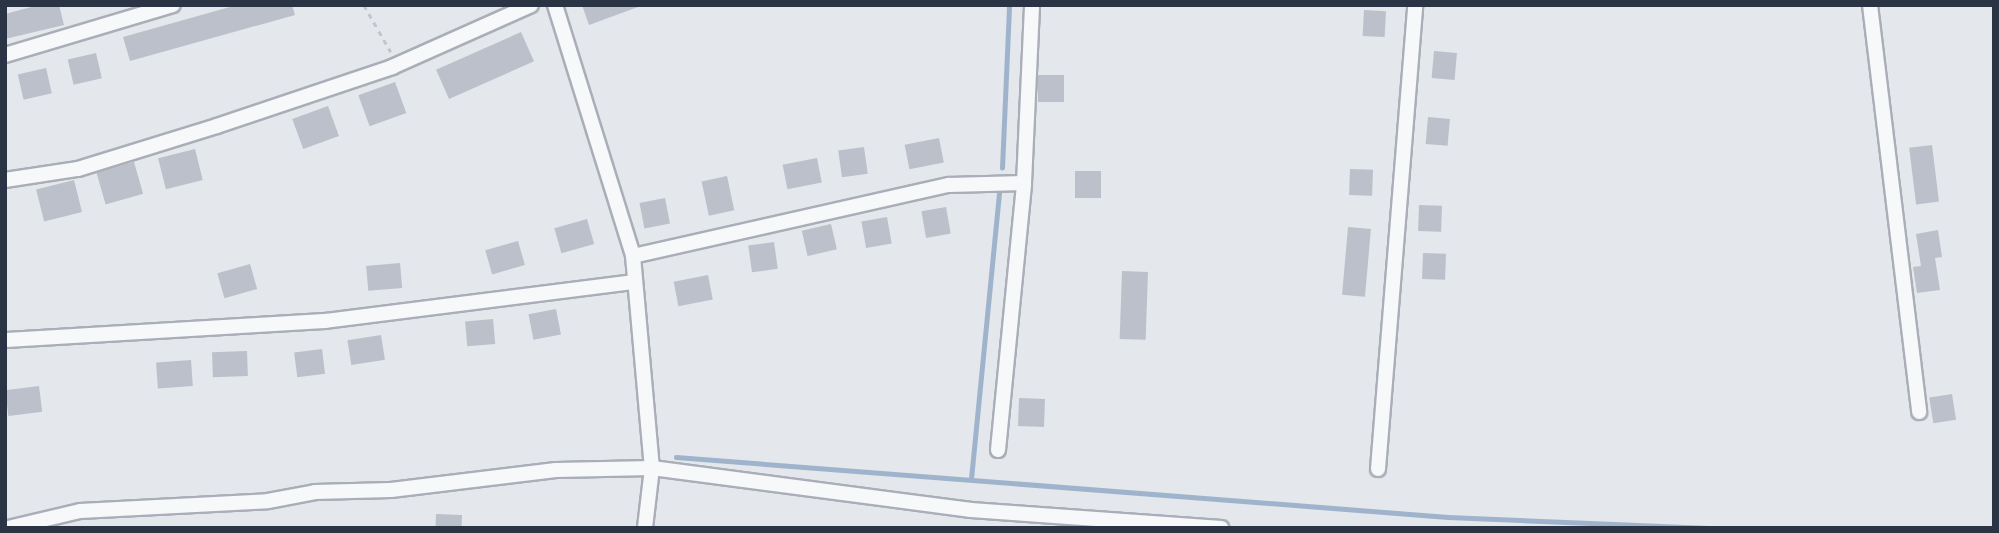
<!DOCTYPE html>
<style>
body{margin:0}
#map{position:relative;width:1999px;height:533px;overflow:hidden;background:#e4e7ec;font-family:Lato,sans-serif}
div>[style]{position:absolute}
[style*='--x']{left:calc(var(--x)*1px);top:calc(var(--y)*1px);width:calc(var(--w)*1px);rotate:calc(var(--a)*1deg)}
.stream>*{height:4.5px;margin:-2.25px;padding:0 2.25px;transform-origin:2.25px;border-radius:2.25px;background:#9fb4cc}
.building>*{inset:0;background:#bbc0ca;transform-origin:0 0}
.path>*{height:2.5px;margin-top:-1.25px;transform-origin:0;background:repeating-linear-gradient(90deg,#c2c5cb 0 5px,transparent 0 10px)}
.roads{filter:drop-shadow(2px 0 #a9aeb7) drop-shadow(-2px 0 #a9aeb7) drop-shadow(0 2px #a9aeb7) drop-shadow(0 -2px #a9aeb7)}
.minor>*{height:14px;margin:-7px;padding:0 7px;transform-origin:7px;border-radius:7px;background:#f7f8fa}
span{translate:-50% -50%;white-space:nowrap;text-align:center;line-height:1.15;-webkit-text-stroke:7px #f4f6f9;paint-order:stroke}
.frame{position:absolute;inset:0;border:7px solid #2b3445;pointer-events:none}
</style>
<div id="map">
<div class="stream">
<i style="--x:1002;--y:168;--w:163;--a:-87.5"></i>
<i style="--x:676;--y:457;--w:774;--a:4.44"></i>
<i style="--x:1448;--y:517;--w:267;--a:2.4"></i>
<i style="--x:971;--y:479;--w:289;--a:-84.4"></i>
</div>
<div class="building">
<i style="clip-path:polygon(39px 5px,59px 5px,64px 25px,5px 39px,5px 14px)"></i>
<i style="clip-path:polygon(237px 5px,292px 5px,295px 15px,130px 61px,123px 37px)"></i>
<i style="clip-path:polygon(582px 5px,638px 5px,638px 7px,589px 25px)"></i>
<i style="left:1364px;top:10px;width:22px;height:26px;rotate:3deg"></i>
<i style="left:521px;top:32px;width:32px;height:93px;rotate:66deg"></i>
<i style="left:1434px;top:51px;width:23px;height:27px;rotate:5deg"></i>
<i style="left:96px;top:53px;width:26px;height:29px;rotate:77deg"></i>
<i style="left:46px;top:68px;width:26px;height:29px;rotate:77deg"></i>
<i style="left:1038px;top:75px;width:26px;height:27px"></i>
<i style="left:395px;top:82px;width:33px;height:39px;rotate:70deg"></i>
<i style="left:328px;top:106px;width:32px;height:38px;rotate:70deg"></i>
<i style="left:1428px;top:117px;width:22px;height:27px;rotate:5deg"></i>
<i style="left:939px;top:138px;width:25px;height:35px;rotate:79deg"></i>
<i style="left:1932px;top:145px;width:57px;height:23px;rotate:83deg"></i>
<i style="left:864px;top:147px;width:27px;height:26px;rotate:82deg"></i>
<i style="left:195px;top:149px;width:32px;height:38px;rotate:76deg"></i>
<i style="left:817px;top:158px;width:25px;height:35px;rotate:79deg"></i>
<i style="left:134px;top:162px;width:33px;height:39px;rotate:74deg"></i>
<i style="left:1350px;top:169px;width:23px;height:26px;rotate:2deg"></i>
<i style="left:1075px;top:171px;width:26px;height:27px"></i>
<i style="left:727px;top:176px;width:35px;height:26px;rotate:78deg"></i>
<i style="left:74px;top:180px;width:33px;height:39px;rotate:76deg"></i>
<i style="left:665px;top:198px;width:26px;height:26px;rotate:79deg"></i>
<i style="left:1419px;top:205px;width:23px;height:26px;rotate:2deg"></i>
<i style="left:946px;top:207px;width:27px;height:25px;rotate:80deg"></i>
<i style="left:887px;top:217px;width:27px;height:26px;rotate:80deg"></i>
<i style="left:587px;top:219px;width:26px;height:34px;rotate:74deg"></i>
<i style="left:831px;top:224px;width:26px;height:30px;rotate:77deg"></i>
<i style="left:1348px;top:227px;width:23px;height:68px;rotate:5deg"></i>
<i style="clip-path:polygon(1938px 230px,1942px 257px,1935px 258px,1940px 290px,1917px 293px,1913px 267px,1921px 266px,1916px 234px)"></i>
<i style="left:518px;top:241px;width:25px;height:34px;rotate:74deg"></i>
<i style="left:774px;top:242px;width:27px;height:26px;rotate:82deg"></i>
<i style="left:1423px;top:253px;width:23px;height:26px;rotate:2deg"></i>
<i style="left:400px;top:263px;width:25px;height:34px;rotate:85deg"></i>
<i style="left:250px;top:264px;width:26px;height:34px;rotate:74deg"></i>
<i style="left:1122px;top:271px;width:26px;height:68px;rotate:2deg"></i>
<i style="left:708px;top:275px;width:25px;height:35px;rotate:79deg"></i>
<i style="left:556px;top:309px;width:26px;height:28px;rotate:79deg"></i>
<i style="left:493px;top:319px;width:25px;height:28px;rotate:85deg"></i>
<i style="left:381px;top:335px;width:25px;height:34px;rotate:81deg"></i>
<i style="left:322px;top:349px;width:25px;height:28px;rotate:83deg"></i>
<i style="left:247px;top:351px;width:25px;height:35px;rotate:88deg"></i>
<i style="left:191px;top:360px;width:26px;height:35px;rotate:86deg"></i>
<i style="left:39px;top:386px;width:26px;height:34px;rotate:83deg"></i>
<i style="left:1952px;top:394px;width:26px;height:23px;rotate:81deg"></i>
<i style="left:1019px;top:398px;width:26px;height:28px;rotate:2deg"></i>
<i style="left:436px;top:514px;width:26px;height:14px;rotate:2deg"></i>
</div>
<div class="path">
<i style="--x:364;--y:5;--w:54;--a:60.1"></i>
</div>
<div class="roads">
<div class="minor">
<i style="--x:555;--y:5;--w:263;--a:72.7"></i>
<i style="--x:633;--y:256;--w:213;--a:84.9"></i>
<i style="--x:652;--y:468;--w:60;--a:96.7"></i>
<i style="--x:1870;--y:5;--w:410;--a:83.1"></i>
<i style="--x:5;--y:55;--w:175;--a:-16.6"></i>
<i style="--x:5;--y:180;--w:74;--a:-8.6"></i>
<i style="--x:78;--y:169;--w:145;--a:-17.2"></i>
<i style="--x:217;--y:126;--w:185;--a:-18.6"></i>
<i style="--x:392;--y:67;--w:152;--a:-24"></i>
<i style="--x:633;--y:256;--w:324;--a:-12.7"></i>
<i style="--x:949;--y:185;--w:75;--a:-1.5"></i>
<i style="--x:5;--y:340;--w:321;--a:-3.4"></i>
<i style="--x:325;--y:321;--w:309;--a:-7.2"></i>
<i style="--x:998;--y:450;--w:268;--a:-84.4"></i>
<i style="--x:1024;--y:183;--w:178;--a:-87.4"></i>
<i style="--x:1378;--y:469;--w:465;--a:-85.4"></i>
<i style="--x:8;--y:528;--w:74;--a:-13.3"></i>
<i style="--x:80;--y:511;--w:188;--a:-3"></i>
<i style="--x:268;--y:501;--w:48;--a:-10.8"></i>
<i style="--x:315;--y:492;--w:76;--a:-1.5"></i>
<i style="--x:391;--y:490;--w:166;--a:-6.9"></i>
<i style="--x:556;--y:470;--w:96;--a:-1.2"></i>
<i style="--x:652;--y:468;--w:322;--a:7.5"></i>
<i style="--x:971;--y:510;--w:251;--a:4.1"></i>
</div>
</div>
<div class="frame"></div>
</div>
